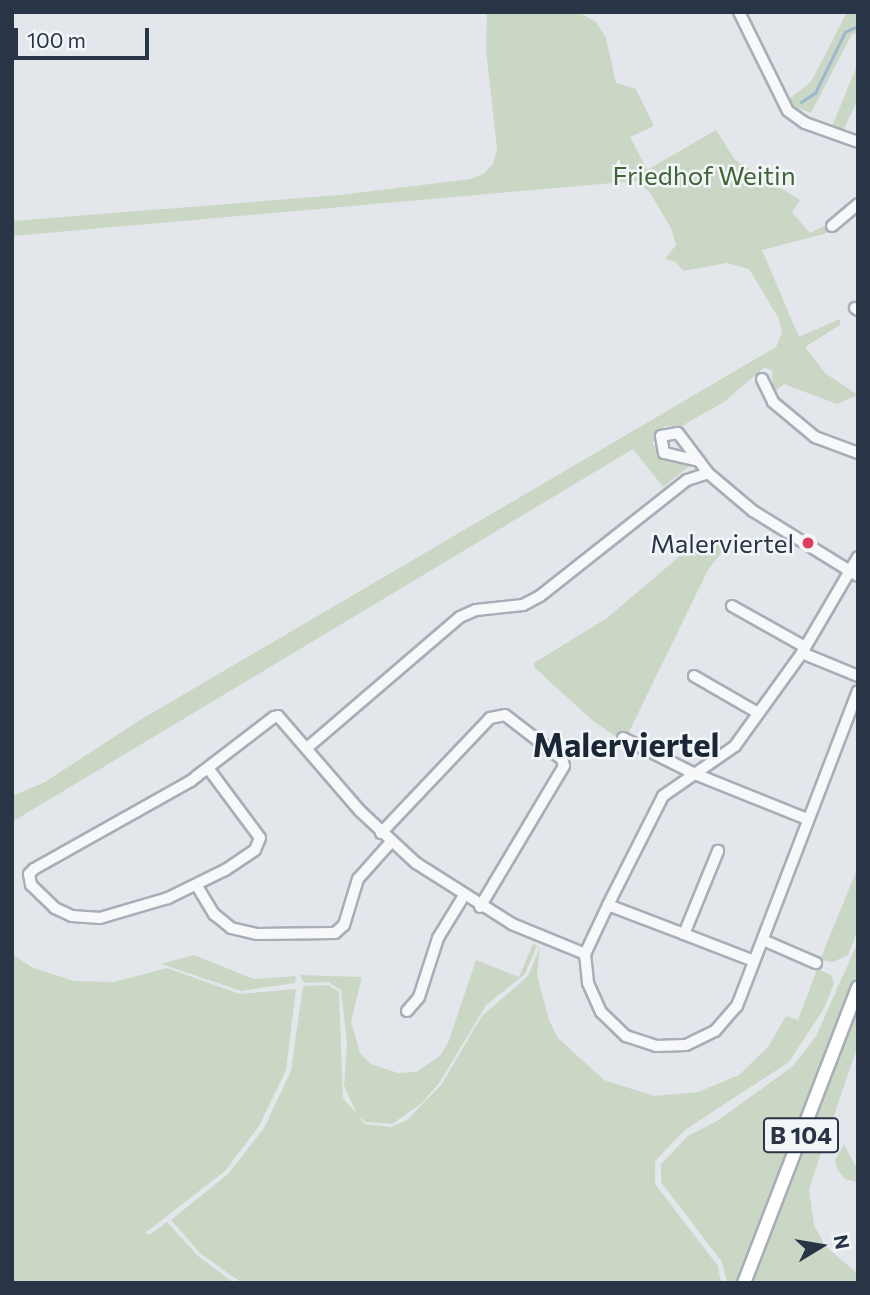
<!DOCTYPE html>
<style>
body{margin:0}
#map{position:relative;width:870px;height:1295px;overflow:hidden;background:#e3e7ec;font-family:Commissioner,sans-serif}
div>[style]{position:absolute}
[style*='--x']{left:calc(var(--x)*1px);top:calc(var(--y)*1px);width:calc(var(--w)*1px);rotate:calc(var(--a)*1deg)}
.green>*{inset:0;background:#cad7c4}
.stream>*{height:2.5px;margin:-1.25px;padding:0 1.25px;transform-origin:1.25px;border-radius:1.25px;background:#9cb7cf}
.roads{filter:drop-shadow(2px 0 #a7aeb7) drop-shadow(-2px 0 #a7aeb7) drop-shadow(0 2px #a7aeb7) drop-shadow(0 -2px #a7aeb7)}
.minor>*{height:10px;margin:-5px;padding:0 5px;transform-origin:5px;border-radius:5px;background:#f7f8fa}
.major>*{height:12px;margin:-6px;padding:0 6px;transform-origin:6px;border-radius:6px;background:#fff}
.dots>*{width:19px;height:19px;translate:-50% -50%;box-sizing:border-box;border:4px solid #f3f6f9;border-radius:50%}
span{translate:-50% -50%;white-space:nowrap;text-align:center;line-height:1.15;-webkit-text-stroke:5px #f3f6f9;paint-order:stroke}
.shield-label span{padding:2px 5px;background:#f3f6f9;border:2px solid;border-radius:5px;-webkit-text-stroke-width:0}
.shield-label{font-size:24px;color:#293547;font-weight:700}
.park-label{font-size:26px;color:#406435}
.poi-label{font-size:26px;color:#293547}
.right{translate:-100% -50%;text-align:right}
.district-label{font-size:33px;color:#1b2637;font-weight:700}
.frame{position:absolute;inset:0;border:14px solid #293547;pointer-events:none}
.north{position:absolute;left:786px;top:1211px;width:70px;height:70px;-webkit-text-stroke:5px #f3f6f9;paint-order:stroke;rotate:79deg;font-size:19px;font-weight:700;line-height:28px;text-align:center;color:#293547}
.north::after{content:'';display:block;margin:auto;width:24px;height:32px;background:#293547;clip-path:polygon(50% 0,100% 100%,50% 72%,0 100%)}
.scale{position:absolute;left:14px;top:28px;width:135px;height:32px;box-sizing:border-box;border:4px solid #293547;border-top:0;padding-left:9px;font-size:21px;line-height:24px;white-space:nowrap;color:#293547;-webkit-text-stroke:5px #f3f6f9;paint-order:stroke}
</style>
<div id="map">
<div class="green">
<i style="clip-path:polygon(487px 12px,578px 12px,596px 22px,606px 38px,616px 83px,636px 89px,654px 126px,630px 137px,647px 170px,716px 130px,735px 160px,800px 200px,792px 212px,810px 233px,829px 224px,832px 229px,824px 234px,762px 250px,799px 337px,840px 319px,840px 325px,805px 347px,825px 373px,858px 395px,837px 404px,784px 384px,773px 393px,772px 371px,765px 367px,724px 402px,680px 427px,665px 426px,657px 432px,653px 443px,658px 454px,691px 465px,663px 487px,633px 449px,12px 822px,12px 796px,45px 782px,140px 720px,776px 347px,782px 332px,779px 319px,749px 269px,727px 263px,683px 271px,676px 262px,665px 259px,676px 245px,671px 228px,649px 191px,635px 181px,12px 236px,12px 221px,340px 195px,471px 179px,483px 174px,493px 164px,497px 149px,486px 49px)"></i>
<i style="clip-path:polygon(847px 12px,858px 12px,858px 33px,852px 34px,811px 113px,798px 108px,795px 112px,785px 102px,811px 82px)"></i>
<i style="clip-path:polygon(858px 63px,858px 99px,842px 133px,831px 129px)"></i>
<i style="clip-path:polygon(724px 541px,728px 544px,708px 570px,624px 742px,593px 721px,534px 667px,534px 663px,607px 618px,680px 556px,696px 545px)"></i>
<i style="clip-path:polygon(858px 867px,858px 930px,848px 955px,833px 962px,820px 960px)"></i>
<i style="clip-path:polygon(858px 942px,858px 971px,738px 1283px,727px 1283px,722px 1262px,661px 1182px,661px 1164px,688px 1136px,717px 1121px,793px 1066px,816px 1036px)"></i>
<i style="clip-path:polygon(533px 944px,537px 946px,525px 974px,486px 1005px,440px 1082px,422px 1103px,392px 1124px,366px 1122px,357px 1115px,344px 1085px,347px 1043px,341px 990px,328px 982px,304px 983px,300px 975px,362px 977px,351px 1021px,360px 1053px,371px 1064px,398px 1073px,416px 1072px,440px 1056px,448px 1043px,476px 960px,519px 977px)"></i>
<i style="clip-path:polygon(540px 947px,537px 975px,549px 1020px,558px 1038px,604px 1080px,654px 1096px,698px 1092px,739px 1075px,768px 1047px,786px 1016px,798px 1020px,817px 969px,831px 975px,834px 984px,823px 1010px,789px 1062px,685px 1130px,655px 1161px,655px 1184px,718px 1266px,721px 1283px,242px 1283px,201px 1254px,171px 1220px,228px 1174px,264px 1128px,291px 1071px,303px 986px,328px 985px,339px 992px,343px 1098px,365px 1124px,391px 1127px,407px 1120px,442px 1084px,481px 1017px,528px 976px)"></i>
<i style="clip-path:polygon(12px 954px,33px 968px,74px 981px,114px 982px,167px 968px,240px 994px,296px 989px,286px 1070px,259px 1126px,225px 1171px,145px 1233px,149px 1235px,167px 1222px,198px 1256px,234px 1283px,12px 1283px)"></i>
<i style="clip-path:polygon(194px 955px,254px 979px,296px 976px,295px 983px,241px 991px,161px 964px)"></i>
<i style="clip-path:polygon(858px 1002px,858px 1045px,809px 1189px,814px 1225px,825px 1246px,858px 1274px,858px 1283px,750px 1283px)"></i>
<i style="clip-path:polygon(844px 1144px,856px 1167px,856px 1182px,845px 1179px,838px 1170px,835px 1160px)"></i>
</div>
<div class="stream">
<i style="--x:801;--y:102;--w:17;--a:-33"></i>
<i style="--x:815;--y:93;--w:68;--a:-63.8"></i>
<i style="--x:845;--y:32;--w:14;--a:-25"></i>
</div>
<div class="roads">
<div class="minor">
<i style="--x:739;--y:12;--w:110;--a:63.7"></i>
<i style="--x:788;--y:111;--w:21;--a:35"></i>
<i style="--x:805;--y:123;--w:56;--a:19.7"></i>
<i style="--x:832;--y:226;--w:34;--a:-40"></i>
<i style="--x:855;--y:308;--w:4;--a:34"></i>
<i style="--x:762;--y:379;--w:25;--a:64"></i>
<i style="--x:773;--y:402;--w:55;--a:39.8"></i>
<i style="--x:815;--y:437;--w:46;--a:20.4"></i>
<i style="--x:699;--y:461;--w:36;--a:-167"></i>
<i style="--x:664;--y:453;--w:17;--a:-100"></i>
<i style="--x:661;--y:436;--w:17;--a:-10"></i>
<i style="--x:678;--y:433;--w:50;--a:53.1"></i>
<i style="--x:708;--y:473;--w:59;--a:40.2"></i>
<i style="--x:753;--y:511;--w:123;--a:31.8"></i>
<i style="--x:858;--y:557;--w:111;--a:120.3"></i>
<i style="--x:802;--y:653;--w:115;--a:125.8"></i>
<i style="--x:735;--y:746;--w:88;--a:145.2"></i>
<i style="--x:663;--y:796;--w:122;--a:116.8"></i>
<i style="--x:608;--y:905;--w:54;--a:115.1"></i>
<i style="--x:585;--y:954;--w:29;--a:84"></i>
<i style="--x:588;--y:983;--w:32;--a:66"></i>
<i style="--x:601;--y:1012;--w:35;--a:44"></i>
<i style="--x:626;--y:1036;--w:32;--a:18"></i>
<i style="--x:656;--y:1046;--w:30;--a:-2"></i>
<i style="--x:686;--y:1045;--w:32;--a:-26"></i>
<i style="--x:715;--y:1031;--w:33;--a:-49"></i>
<i style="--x:737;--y:1006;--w:337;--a:-69"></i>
<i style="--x:732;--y:606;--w:84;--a:29.3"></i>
<i style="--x:802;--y:653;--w:61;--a:22.3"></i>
<i style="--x:694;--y:676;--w:74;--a:30"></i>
<i style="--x:623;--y:738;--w:80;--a:26.6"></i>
<i style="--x:695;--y:774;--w:121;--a:21.9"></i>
<i style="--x:307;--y:748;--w:201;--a:-40.6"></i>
<i style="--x:460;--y:617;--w:17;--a:-24"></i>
<i style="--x:476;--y:610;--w:47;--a:-6.1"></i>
<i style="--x:523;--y:605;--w:19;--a:-28"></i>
<i style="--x:540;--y:596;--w:187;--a:-38.3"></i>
<i style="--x:687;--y:480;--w:22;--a:-18"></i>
<i style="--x:208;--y:768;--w:87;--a:53.4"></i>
<i style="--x:260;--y:838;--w:13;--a:113"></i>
<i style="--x:255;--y:850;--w:36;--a:146"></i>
<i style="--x:225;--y:870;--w:64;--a:153.8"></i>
<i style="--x:168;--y:898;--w:71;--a:163.6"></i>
<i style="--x:100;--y:918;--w:28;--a:-176"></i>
<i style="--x:72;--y:916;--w:19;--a:-155"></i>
<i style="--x:55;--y:908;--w:33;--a:-136"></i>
<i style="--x:31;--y:885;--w:11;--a:-100"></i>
<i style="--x:29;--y:874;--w:7;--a:-45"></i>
<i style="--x:34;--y:869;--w:180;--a:-29.3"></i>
<i style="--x:191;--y:781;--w:8;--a:-40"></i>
<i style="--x:197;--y:776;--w:97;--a:-37.5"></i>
<i style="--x:274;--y:717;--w:4;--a:-14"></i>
<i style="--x:278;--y:716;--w:125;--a:49.2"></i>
<i style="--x:360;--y:811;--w:76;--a:42.9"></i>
<i style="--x:416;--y:863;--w:114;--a:32.4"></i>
<i style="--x:512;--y:924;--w:79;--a:22.3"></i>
<i style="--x:381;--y:833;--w:158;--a:-46.5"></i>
<i style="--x:490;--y:718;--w:15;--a:-11"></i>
<i style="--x:505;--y:715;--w:72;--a:37.7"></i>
<i style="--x:562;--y:759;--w:7;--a:74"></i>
<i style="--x:564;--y:766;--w:164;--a:120.8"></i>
<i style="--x:197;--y:886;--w:33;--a:59"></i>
<i style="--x:214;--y:914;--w:22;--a:39"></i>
<i style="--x:231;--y:928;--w:27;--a:13"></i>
<i style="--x:257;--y:934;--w:78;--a:-0.7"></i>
<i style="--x:335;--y:933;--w:12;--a:-42"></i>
<i style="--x:344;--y:925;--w:48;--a:-73.1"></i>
<i style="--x:358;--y:879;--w:50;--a:-48.3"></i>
<i style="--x:608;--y:905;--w:81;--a:20.9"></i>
<i style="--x:684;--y:934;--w:90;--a:-67.7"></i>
<i style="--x:684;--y:934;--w:75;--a:21.1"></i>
<i style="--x:763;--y:940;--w:58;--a:23.5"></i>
<i style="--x:407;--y:1011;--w:18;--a:-49"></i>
<i style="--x:419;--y:997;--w:62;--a:-72.1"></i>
<i style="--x:438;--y:938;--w:48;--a:-58.6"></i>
</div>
<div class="major">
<i style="--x:744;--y:1283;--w:317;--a:-68.9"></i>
</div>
</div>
<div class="dots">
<i style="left:808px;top:543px;background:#da3f5f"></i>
</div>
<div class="shield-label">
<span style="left:801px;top:1135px">B 104</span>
</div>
<div class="park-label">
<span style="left:704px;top:175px">Friedhof Weitin</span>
</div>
<div class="poi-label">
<span class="right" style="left:794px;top:543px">Malerviertel</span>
</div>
<div class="district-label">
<span style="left:626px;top:744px">Malerviertel</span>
</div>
<div class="frame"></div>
<div class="north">N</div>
<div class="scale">100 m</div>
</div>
